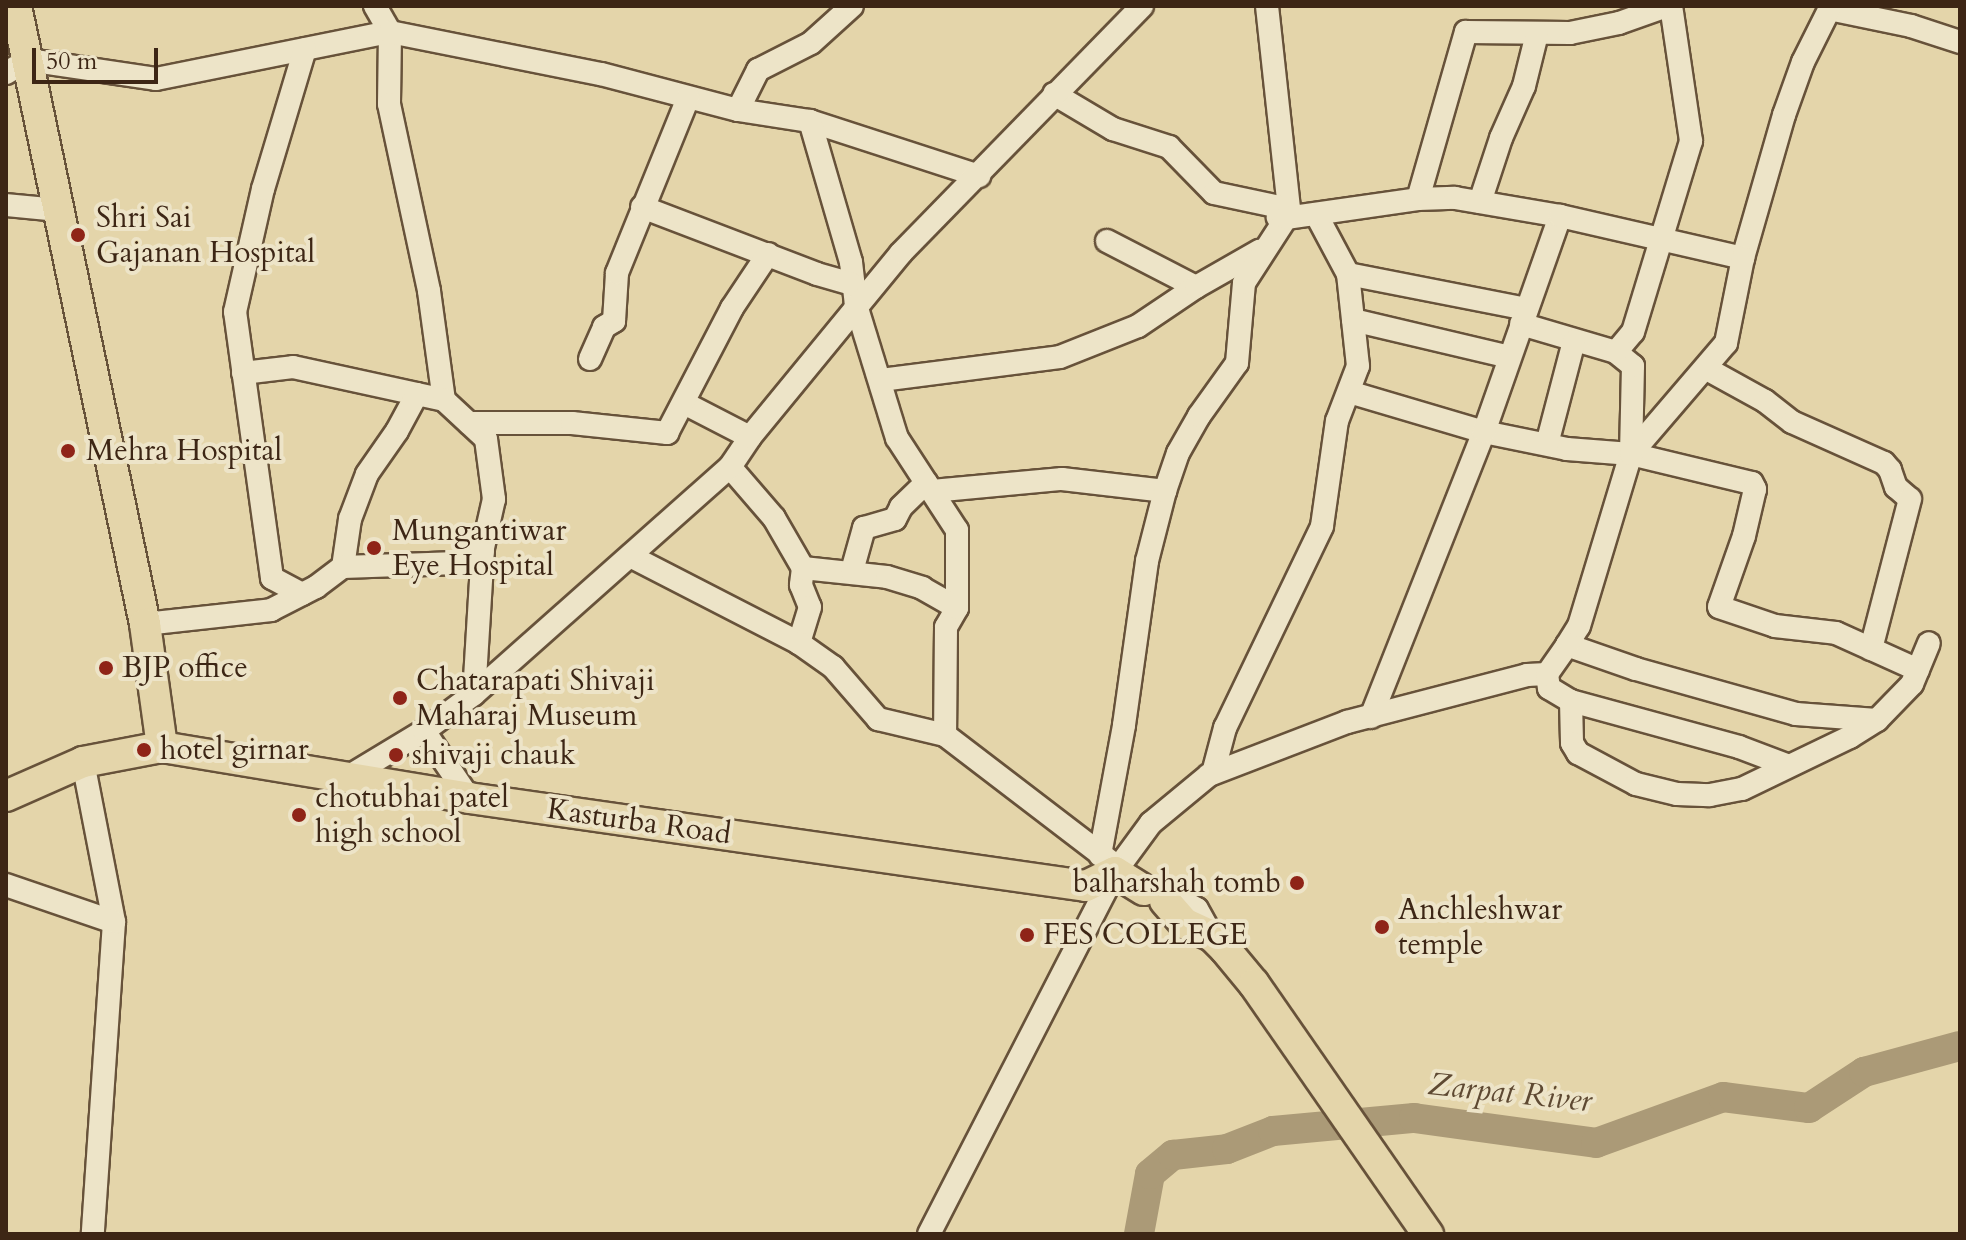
<!DOCTYPE html>
<style>
body{margin:0}
#map{position:relative;width:1966px;height:1240px;overflow:hidden;background:#e4d5aa;font-family:Cardo,serif}
div>[style]{position:absolute}
[style*='--x']{left:calc(var(--x)*1px);top:calc(var(--y)*1px);width:calc(var(--w)*1px);rotate:calc(var(--a)*1deg)}
.river>*{height:30px;margin:-15px;padding:0 15px;transform-origin:15px;border-radius:15px;background:#ab9a77}
.roads{filter:drop-shadow(2px 0 #67523a) drop-shadow(-2px 0 #67523a) drop-shadow(0 2px #67523a) drop-shadow(0 -2px #67523a)}
.minor>*{height:22px;margin:-11px;padding:0 11px;transform-origin:11px;border-radius:11px;background:#ede4c8}
.major>*{height:30px;margin:-15px;padding:0 15px;transform-origin:15px;border-radius:15px;background:#e4d5aa}
.dots>*{width:22px;height:22px;translate:-50% -50%;box-sizing:border-box;border:4px solid #ede4c8;border-radius:50%}
span{translate:-50% -50%;white-space:nowrap;text-align:center;line-height:1.15;-webkit-text-stroke:8px #ede4c8;paint-order:stroke}
.poi-label{font-size:30px;color:#3d2615}
.left{translate:0 -50%;text-align:left}
.right{translate:-100% -50%;text-align:right}
.street-label{font-size:30px;color:#3d2615}
.water-label{font-size:32px;color:#5e4932;font-style:italic}
.frame{position:absolute;inset:0;border:8px solid #3d2615;pointer-events:none}
.scale{position:absolute;left:32px;top:48px;width:126px;height:36px;box-sizing:border-box;border:4px solid #3d2615;border-top:0;padding-left:10px;font-size:24px;line-height:28px;white-space:nowrap;color:#3d2615;-webkit-text-stroke:6px #ede4c8;paint-order:stroke}
</style>
<div id="map">
<div class="river">
<i style="--x:1139;--y:1234;--w:61;--a:-79.6"></i>
<i style="--x:1150;--y:1174;--w:30;--a:-40"></i>
<i style="--x:1173;--y:1155;--w:54;--a:-6.3"></i>
<i style="--x:1227;--y:1149;--w:49;--a:-21.4"></i>
<i style="--x:1273;--y:1131;--w:142;--a:-5.3"></i>
<i style="--x:1414;--y:1118;--w:184;--a:7.8"></i>
<i style="--x:1596;--y:1143;--w:135;--a:-19.9"></i>
<i style="--x:1723;--y:1097;--w:87;--a:7.3"></i>
<i style="--x:1809;--y:1108;--w:66;--a:-33.2"></i>
<i style="--x:1864;--y:1072;--w:99;--a:-15.2"></i>
</div>
<div class="roads">
<div class="minor">
<i style="--x:375;--y:6;--w:30;--a:60"></i>
<i style="--x:390;--y:32;--w:72;--a:90.8"></i>
<i style="--x:389;--y:104;--w:191;--a:77.9"></i>
<i style="--x:429;--y:291;--w:110;--a:82.2"></i>
<i style="--x:1267;--y:6;--w:204;--a:83.8"></i>
<i style="--x:1289;--y:209;--w:14;--a:144"></i>
<i style="--x:1829;--y:9;--w:84;--a:11.7"></i>
<i style="--x:1911;--y:26;--w:52;--a:18.1"></i>
<i style="--x:6;--y:73;--w:26;--a:-31"></i>
<i style="--x:28;--y:60;--w:129;--a:8.4"></i>
<i style="--x:156;--y:79;--w:239;--a:-11.4"></i>
<i style="--x:390;--y:32;--w:215;--a:11.3"></i>
<i style="--x:601;--y:74;--w:142;--a:14.7"></i>
<i style="--x:738;--y:110;--w:73;--a:8.7"></i>
<i style="--x:810;--y:121;--w:178;--a:18"></i>
<i style="--x:1054;--y:94;--w:69;--a:30.7"></i>
<i style="--x:1113;--y:129;--w:59;--a:17.8"></i>
<i style="--x:1169;--y:147;--w:64;--a:45.6"></i>
<i style="--x:1214;--y:193;--w:77;--a:12"></i>
<i style="--x:738;--y:110;--w:45;--a:-63.4"></i>
<i style="--x:758;--y:70;--w:59;--a:-27"></i>
<i style="--x:811;--y:43;--w:55;--a:-42.1"></i>
<i style="--x:810;--y:121;--w:147;--a:73.8"></i>
<i style="--x:851;--y:262;--w:43;--a:83.4"></i>
<i style="--x:856;--y:305;--w:139;--a:72.9"></i>
<i style="--x:897;--y:438;--w:110;--a:56.9"></i>
<i style="--x:957;--y:530;--w:78;--a:90"></i>
<i style="--x:957;--y:608;--w:22;--a:120"></i>
<i style="--x:946;--y:627;--w:108;--a:90.5"></i>
<i style="--x:945;--y:735;--w:209;--a:37.4"></i>
<i style="--x:1418;--y:199;--w:174;--a:-74"></i>
<i style="--x:1466;--y:32;--w:104;--a:0.6"></i>
<i style="--x:1570;--y:33;--w:50;--a:-11.5"></i>
<i style="--x:1619;--y:23;--w:51;--a:-19.5"></i>
<i style="--x:1480;--y:202;--w:67;--a:-71.8"></i>
<i style="--x:1501;--y:138;--w:57;--a:-66.1"></i>
<i style="--x:1524;--y:86;--w:54;--a:-76"></i>
<i style="--x:6;--y:205;--w:52;--a:5.5"></i>
<i style="--x:642;--y:207;--w:187;--a:20.9"></i>
<i style="--x:817;--y:274;--w:36;--a:16"></i>
<i style="--x:1107;--y:241;--w:100;--a:27.3"></i>
<i style="--x:1743;--y:258;--w:149;--a:-74"></i>
<i style="--x:1784;--y:115;--w:56;--a:-70.3"></i>
<i style="--x:1803;--y:62;--w:63;--a:-63.4"></i>
<i style="--x:1348;--y:274;--w:182;--a:11.1"></i>
<i style="--x:1353;--y:320;--w:161;--a:13.3"></i>
<i style="--x:1521;--y:324;--w:99;--a:16.4"></i>
<i style="--x:590;--y:359;--w:35;--a:-66"></i>
<i style="--x:604;--y:327;--w:12;--a:-31"></i>
<i style="--x:614;--y:321;--w:48;--a:-86.4"></i>
<i style="--x:617;--y:273;--w:189;--a:-67.9"></i>
<i style="--x:1707;--y:369;--w:66;--a:28.9"></i>
<i style="--x:1765;--y:401;--w:34;--a:38"></i>
<i style="--x:1792;--y:422;--w:101;--a:24"></i>
<i style="--x:1884;--y:463;--w:9;--a:49"></i>
<i style="--x:1890;--y:470;--w:18;--a:71"></i>
<i style="--x:1896;--y:487;--w:18;--a:41"></i>
<i style="--x:1910;--y:499;--w:155;--a:104.6"></i>
<i style="--x:243;--y:373;--w:50;--a:-6.8"></i>
<i style="--x:293;--y:367;--w:155;--a:12.3"></i>
<i style="--x:444;--y:400;--w:57;--a:42.9"></i>
<i style="--x:486;--y:439;--w:61;--a:82.4"></i>
<i style="--x:494;--y:499;--w:50;--a:102.7"></i>
<i style="--x:483;--y:548;--w:146;--a:93.5"></i>
<i style="--x:881;--y:380;--w:180;--a:-7.3"></i>
<i style="--x:1060;--y:357;--w:84;--a:-21.7"></i>
<i style="--x:1138;--y:326;--w:70;--a:-33.9"></i>
<i style="--x:1196;--y:287;--w:73;--a:-29.7"></i>
<i style="--x:1349;--y:392;--w:141;--a:16.5"></i>
<i style="--x:1484;--y:432;--w:85;--a:11.6"></i>
<i style="--x:1567;--y:449;--w:64;--a:4.5"></i>
<i style="--x:1631;--y:454;--w:124;--a:13.5"></i>
<i style="--x:1752;--y:483;--w:7;--a:63"></i>
<i style="--x:1755;--y:489;--w:48;--a:103.2"></i>
<i style="--x:1744;--y:536;--w:75;--a:109.4"></i>
<i style="--x:1719;--y:607;--w:59;--a:18.7"></i>
<i style="--x:1775;--y:626;--w:61;--a:6.5"></i>
<i style="--x:1836;--y:633;--w:90;--a:24.3"></i>
<i style="--x:684;--y:403;--w:74;--a:27.3"></i>
<i style="--x:469;--y:423;--w:103;--a:0"></i>
<i style="--x:572;--y:423;--w:96;--a:6"></i>
<i style="--x:667;--y:433;--w:141;--a:-62.5"></i>
<i style="--x:732;--y:308;--w:65;--a:-56.3"></i>
<i style="--x:1547;--y:444;--w:106;--a:-75.3"></i>
<i style="--x:730;--y:467;--w:67;--a:49.2"></i>
<i style="--x:774;--y:518;--w:58;--a:59.9"></i>
<i style="--x:803;--y:568;--w:17;--a:97"></i>
<i style="--x:801;--y:585;--w:24;--a:68"></i>
<i style="--x:810;--y:607;--w:38;--a:107"></i>
<i style="--x:932;--y:491;--w:131;--a:-5.3"></i>
<i style="--x:1062;--y:479;--w:104;--a:6.6"></i>
<i style="--x:632;--y:557;--w:188;--a:27.2"></i>
<i style="--x:799;--y:643;--w:42;--a:35.2"></i>
<i style="--x:833;--y:667;--w:69;--a:49.1"></i>
<i style="--x:878;--y:719;--w:69;--a:13.4"></i>
<i style="--x:343;--y:567;--w:49;--a:-81.7"></i>
<i style="--x:350;--y:519;--w:48;--a:-69.3"></i>
<i style="--x:367;--y:474;--w:52;--a:-55.1"></i>
<i style="--x:397;--y:431;--w:42;--a:-61.6"></i>
<i style="--x:803;--y:568;--w:84;--a:6.1"></i>
<i style="--x:887;--y:577;--w:37;--a:17"></i>
<i style="--x:922;--y:588;--w:40;--a:29.7"></i>
<i style="--x:852;--y:571;--w:45;--a:-74.4"></i>
<i style="--x:864;--y:528;--w:32;--a:-16"></i>
<i style="--x:895;--y:519;--w:13;--a:-63"></i>
<i style="--x:901;--y:507;--w:35;--a:-44"></i>
<i style="--x:302;--y:594;--w:34;--a:-152"></i>
<i style="--x:272;--y:578;--w:269;--a:-97.9"></i>
<i style="--x:235;--y:312;--w:126;--a:-77.2"></i>
<i style="--x:263;--y:189;--w:146;--a:-73.3"></i>
<i style="--x:145;--y:624;--w:127;--a:-6.3"></i>
<i style="--x:271;--y:610;--w:51;--a:-27.1"></i>
<i style="--x:316;--y:587;--w:34;--a:-37"></i>
<i style="--x:343;--y:567;--w:114;--a:-2"></i>
<i style="--x:457;--y:563;--w:28;--a:-23"></i>
<i style="--x:1567;--y:645;--w:73;--a:19.2"></i>
<i style="--x:1636;--y:669;--w:166;--a:15.7"></i>
<i style="--x:1796;--y:714;--w:81;--a:4.2"></i>
<i style="--x:1547;--y:674;--w:14;--a:82"></i>
<i style="--x:1549;--y:688;--w:26;--a:31"></i>
<i style="--x:1571;--y:701;--w:42;--a:88.6"></i>
<i style="--x:1572;--y:743;--w:12;--a:59"></i>
<i style="--x:1578;--y:753;--w:66;--a:28.1"></i>
<i style="--x:1636;--y:784;--w:42;--a:13.7"></i>
<i style="--x:1677;--y:794;--w:33;--a:2"></i>
<i style="--x:1710;--y:795;--w:33;--a:-11"></i>
<i style="--x:1742;--y:789;--w:120;--a:-25.7"></i>
<i style="--x:1850;--y:737;--w:32;--a:-32"></i>
<i style="--x:1877;--y:720;--w:50;--a:-45.8"></i>
<i style="--x:1912;--y:684;--w:44;--a:-67.5"></i>
<i style="--x:1571;--y:701;--w:174;--a:15.3"></i>
<i style="--x:1739;--y:747;--w:53;--a:20.8"></i>
<i style="--x:1371;--y:717;--w:307;--a:-68.4"></i>
<i style="--x:1484;--y:432;--w:229;--a:-70.6"></i>
<i style="--x:424;--y:731;--w:81;--a:56.1"></i>
<i style="--x:83;--y:762;--w:163;--a:79"></i>
<i style="--x:114;--y:922;--w:313;--a:93.9"></i>
<i style="--x:1213;--y:773;--w:47;--a:-75.1"></i>
<i style="--x:1225;--y:728;--w:224;--a:-64.3"></i>
<i style="--x:1322;--y:526;--w:106;--a:-81.9"></i>
<i style="--x:1337;--y:421;--w:59;--a:-69.1"></i>
<i style="--x:1358;--y:366;--w:93;--a:-96.2"></i>
<i style="--x:1348;--y:274;--w:66;--a:-118.1"></i>
<i style="--x:348;--y:777;--w:89;--a:-31.2"></i>
<i style="--x:424;--y:731;--w:62;--a:-36.5"></i>
<i style="--x:474;--y:694;--w:342;--a:-41.6"></i>
<i style="--x:730;--y:467;--w:36;--a:-56"></i>
<i style="--x:750;--y:437;--w:238;--a:-50.6"></i>
<i style="--x:901;--y:253;--w:345;--a:-45.7"></i>
<i style="--x:1100;--y:855;--w:132;--a:-79.5"></i>
<i style="--x:1124;--y:725;--w:166;--a:-82"></i>
<i style="--x:1147;--y:561;--w:72;--a:-75.6"></i>
<i style="--x:1165;--y:491;--w:40;--a:-71.1"></i>
<i style="--x:1178;--y:453;--w:43;--a:-60.4"></i>
<i style="--x:1199;--y:416;--w:65;--a:-54.4"></i>
<i style="--x:1237;--y:363;--w:80;--a:-85"></i>
<i style="--x:1244;--y:283;--w:77;--a:-57.1"></i>
<i style="--x:1286;--y:218;--w:133;--a:-8.2"></i>
<i style="--x:1418;--y:199;--w:37;--a:-2"></i>
<i style="--x:1455;--y:198;--w:107;--a:9.7"></i>
<i style="--x:1560;--y:216;--w:188;--a:12.9"></i>
<i style="--x:1743;--y:258;--w:87;--a:101.3"></i>
<i style="--x:1726;--y:343;--w:146;--a:130.6"></i>
<i style="--x:6;--y:885;--w:114;--a:18.9"></i>
<i style="--x:1159;--y:888;--w:43;--a:28.9"></i>
<i style="--x:1197;--y:909;--w:31;--a:61"></i>
<i style="--x:929;--y:1234;--w:407;--a:-62.8"></i>
<i style="--x:1115;--y:872;--w:61;--a:-53.7"></i>
<i style="--x:1151;--y:823;--w:75;--a:-39.6"></i>
<i style="--x:1209;--y:775;--w:148;--a:-21"></i>
<i style="--x:1347;--y:722;--w:186;--a:-14.6"></i>
<i style="--x:1527;--y:675;--w:20;--a:-3"></i>
<i style="--x:1547;--y:674;--w:35;--a:-55"></i>
<i style="--x:1567;--y:645;--w:22;--a:-58"></i>
<i style="--x:1579;--y:626;--w:180;--a:-73.2"></i>
<i style="--x:1631;--y:454;--w:88;--a:-88.7"></i>
<i style="--x:1633;--y:366;--w:22;--a:-141"></i>
<i style="--x:1616;--y:352;--w:26;--a:-50"></i>
<i style="--x:1633;--y:332;--w:200;--a:-73.1"></i>
<i style="--x:1691;--y:141;--w:136;--a:-98.4"></i>
</div>
<div class="major">
<i style="--x:16;--y:6;--w:631;--a:78.21"></i>
<i style="--x:145;--y:624;--w:124;--a:82.1"></i>
<i style="--x:6;--y:796;--w:84;--a:-23.8"></i>
<i style="--x:83;--y:762;--w:80;--a:-10.8"></i>
<i style="--x:162;--y:747;--w:311;--a:9.4"></i>
<i style="--x:469;--y:798;--w:623;--a:8.12"></i>
<i style="--x:1086;--y:886;--w:32;--a:-26"></i>
<i style="--x:1115;--y:872;--w:34;--a:32"></i>
<i style="--x:1165;--y:901;--w:29;--a:49"></i>
<i style="--x:1184;--y:923;--w:31;--a:25"></i>
<i style="--x:1212;--y:936;--w:18;--a:45"></i>
<i style="--x:1225;--y:949;--w:45;--a:50.4"></i>
<i style="--x:1254;--y:984;--w:305;--a:55.2"></i>
</div>
</div>
<div class="dots">
<i style="left:78px;top:235px;background:#8f2418"></i>
<i style="left:68px;top:451px;background:#8f2418"></i>
<i style="left:374px;top:548px;background:#8f2418"></i>
<i style="left:106px;top:668px;background:#8f2418"></i>
<i style="left:400px;top:698px;background:#8f2418"></i>
<i style="left:144px;top:750px;background:#8f2418"></i>
<i style="left:396px;top:755px;background:#8f2418"></i>
<i style="left:299px;top:815px;background:#8f2418"></i>
<i style="left:1297px;top:883px;background:#8f2418"></i>
<i style="left:1382px;top:927px;background:#8f2418"></i>
<i style="left:1027px;top:935px;background:#8f2418"></i>
</div>
<div class="poi-label">
<span class="left" style="left:96px;top:235px">Shri Sai<br>Gajanan Hospital</span>
<span class="left" style="left:86px;top:451px">Mehra Hospital</span>
<span class="left" style="left:392px;top:548px">Mungantiwar<br>Eye Hospital</span>
<span class="left" style="left:122px;top:668px">BJP office</span>
<span class="left" style="left:416px;top:698px">Chatarapati Shivaji<br>Maharaj Museum</span>
<span class="left" style="left:160px;top:750px">hotel girnar</span>
<span class="left" style="left:412px;top:755px">shivaji chauk</span>
<span class="left" style="left:315px;top:815px">chotubhai patel<br>high school</span>
<span class="right" style="left:1281px;top:883px">balharshah tomb</span>
<span class="left" style="left:1398px;top:927px">Anchleshwar<br>temple</span>
<span class="left" style="left:1043px;top:935px">FES COLLEGE</span>
</div>
<div class="street-label">
<span style="left:639px;top:822px;rotate:8deg">Kasturba Road</span>
</div>
<div class="water-label">
<span style="left:1510px;top:1093px;rotate:6deg">Zarpat River</span>
</div>
<div class="frame"></div>
<div class="scale">50 m</div>
</div>
